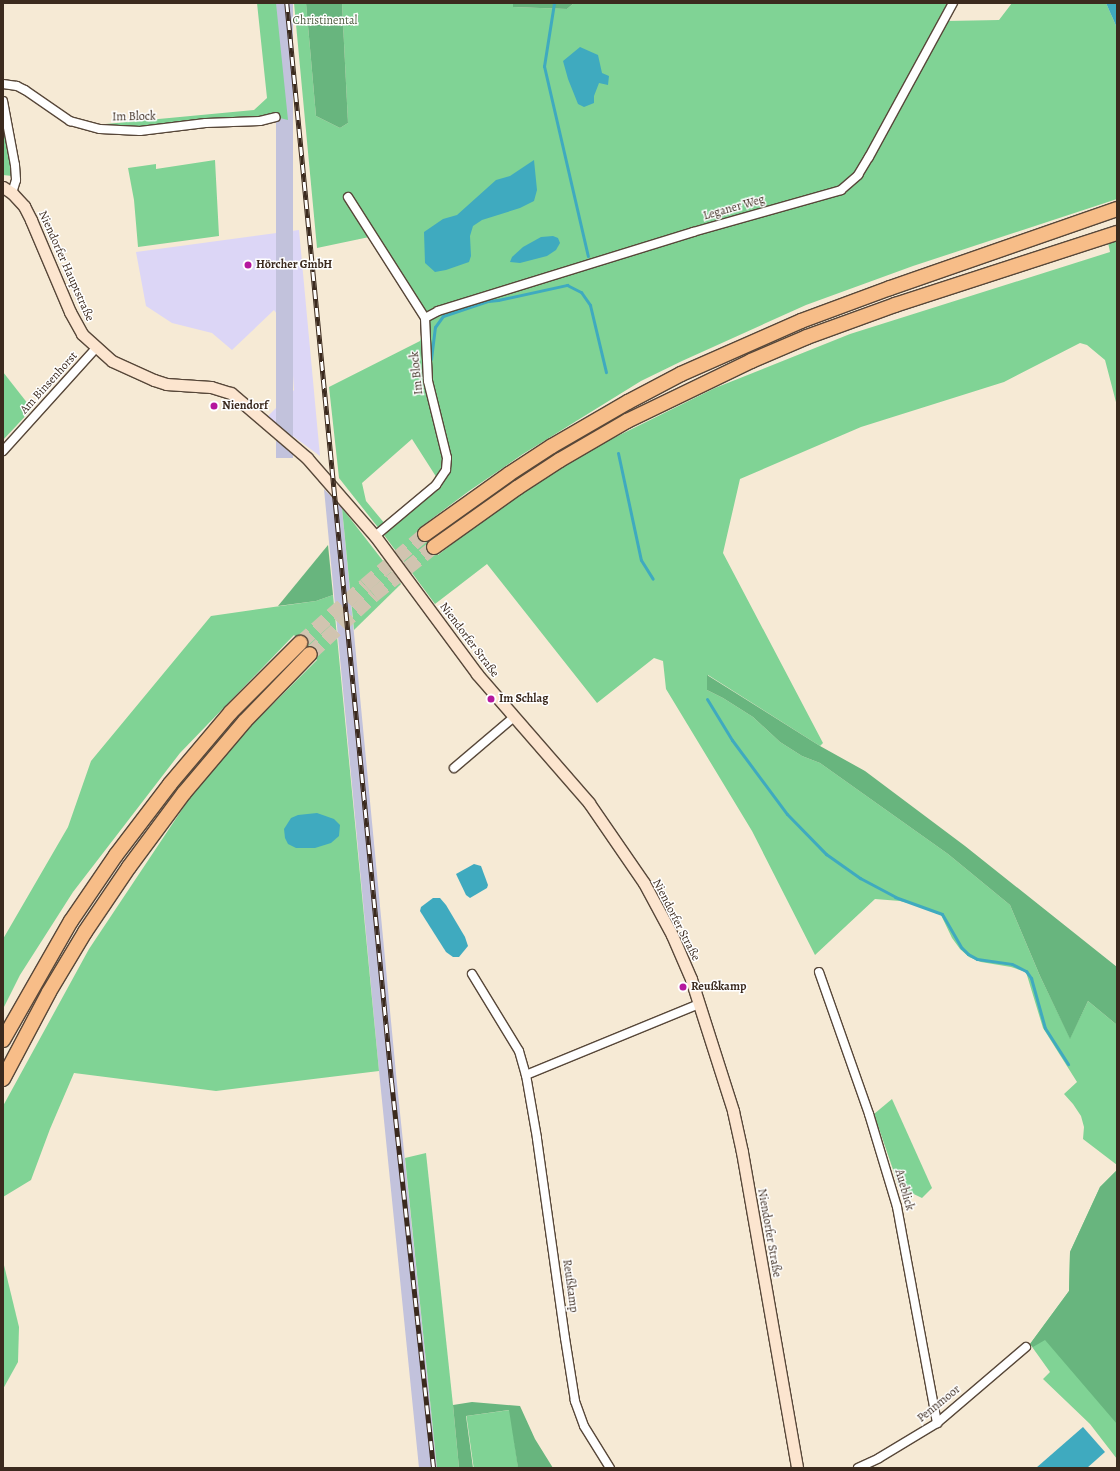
<!DOCTYPE html>
<meta charset="utf-8">
<style>
body{margin:0}
#map{position:relative;width:1120px;height:1471px;overflow:hidden;background:#f6ead5;font-family:Alegreya,serif}
div>[style]{position:absolute}
[style*='--x']{left:calc(var(--x)*1px);top:calc(var(--y)*1px);width:calc(var(--w)*1px);rotate:calc(var(--a)*1deg)}
.built>*{inset:0;background:#dcd6f6}
.industrial>*{inset:0;background:#c2c2dc;transform-origin:0 0}
.green>*{inset:0;background:#80d395;transform-origin:0 0}
.forest>*{inset:0;background:#68b57e}
.water>*{inset:0;background:#3faabf}
.stream>*{height:3px;margin:-1.5px;padding:0 1.5px;transform-origin:1.5px;border-radius:1.5px;background:#3faabf}
.highway-tunnel>*{height:14px;margin-top:-7px;transform-origin:0;background:repeating-linear-gradient(90deg,#d1c4b0 0 14px,transparent 0 21px)}
.roads{filter:drop-shadow(1px 0 #574739) drop-shadow(-1px 0 #574739) drop-shadow(0 1px #574739) drop-shadow(0 -1px #574739)}
.street>*{height:8px;margin:-4px;padding:0 4px;transform-origin:4px;border-radius:4px;background:#fff}
.secondary>*{height:11px;margin:-5.5px;padding:0 5.5px;transform-origin:5.5px;border-radius:5.5px;background:#fce5cf}
.highway>*{height:14px;margin:-7px;padding:0 7px;transform-origin:7px;border-radius:7px;background:#f7bd88}
.rail>*{height:4.5px;margin-top:-2.25px;transform-origin:0;background:repeating-linear-gradient(90deg,#fff 0 9px,#3b2a1e 0 18px);box-sizing:border-box;border-block:1px solid #3b2a1e}
.dots>*{width:11px;height:11px;translate:-50% -50%;box-sizing:border-box;border:2px solid #fff;border-radius:50%}
span{translate:-50% -50%;white-space:nowrap;text-align:center;line-height:1.15;-webkit-text-stroke:3px #fff;paint-order:stroke}
.park-label{font-size:12px;color:#505d42}
.street-label{font-size:12px;color:#3b2a1e}
.poi-label{font-size:12px;color:#3b2a1e;font-weight:700}
.left{translate:0 -50%;text-align:left}
.frame{position:absolute;inset:0;border:4px solid #3b2a1e;pointer-events:none}
</style>
<div id="map">
<div class="built">
<i style="clip-path:polygon(299px 230px,320px 456px,267px 417px,294px 390px,290px 332px,274px 310px,232px 350px,212px 333px,172px 323px,146px 306px,136px 252px)"></i>
</div>
<div class="industrial">
<i style="left:276px;top:3px;width:17px;height:455px"></i>
<i style="clip-path:polygon(324px 489px,342px 508px,397px 1084px,437px 1468px,419px 1468px,379px 1071px)"></i>
</div>
<div class="green">
<i style="clip-path:polygon(257px 3px,276px 3px,288px 120px,276px 117px,140px 127px,95px 125px,254px 110px,267px 98px)"></i>
<i style="clip-path:polygon(evenodd,294px 3px,306px 3px,316px 116px,340px 128px,348px 123px,342px 3px,513px 3px,513px 7px,567px 9px,574px 3px,950px 3px,947px 21px,999px 20px,1012px 3px,1106px 3px,1117px 28px,1117px 199px,913px 266px,806px 305px,682px 361px,641px 381px,523px 454px,469px 491px,418px 529px,438px 555px,470px 530px,575px 457px,715px 388px,850px 334px,1110px 252px,1106px 233px,1117px 230px,1117px 406px,1105px 360px,1087px 345px,1080px 343px,1004px 382px,861px 427px,740px 479px,723px 553px,823px 743px,820px 746px,708px 675px,707px 690px,723px 698px,753px 717px,780px 742px,802px 756px,820px 763px,948px 854px,1010px 905px,1040px 976px,1070px 1038px,1088px 1001px,1117px 1025px,1117px 1165px,1083px 1139px,1084px 1127px,1081px 1116px,1073px 1104px,1064px 1094px,1077px 1082px,1043px 1028px,1026px 972px,1011px 967px,981px 962px,969px 957px,960px 949px,952px 938px,941px 915px,921px 906px,900px 901px,875px 899px,815px 955px,752px 831px,666px 689px,663px 661px,654px 658px,597px 703px,487px 564px,435px 604px,384px 535px,339px 478px,329px 387px,420px 341px,423px 328px,420px 303px,374px 236px,317px 248px,294px 3px,412px 439px,442px 486px,390px 530px,366px 501px,362px 483px,412px 439px)"></i>
<i style="clip-path:polygon(3px 119px,12px 176px,3px 175px)"></i>
<i style="clip-path:polygon(215px 160px,219px 236px,138px 247px,134px 200px,128px 168px,156px 164px,156px 169px)"></i>
<i style="clip-path:polygon(3px 372px,32px 409px,3px 440px)"></i>
<i style="clip-path:polygon(342px 508px,401px 584px,354px 630px)"></i>
<i style="clip-path:polygon(333px 595px,379px 1071px,216px 1091px,74px 1073px,50px 1129px,31px 1180px,3px 1197px,3px 1106px,89px 949px,189px 799px,250px 727px,317px 660px,294px 635px,180px 753px,73px 892px,20px 975px,3px 1009px,3px 939px,68px 827px,91px 761px,211px 616px,316px 601px)"></i>
<i style="clip-path:polygon(892px 1099px,932px 1188px,922px 1198px,899px 1187px,874px 1114px)"></i>
<i style="clip-path:polygon(426px 1153px,453px 1405px,459px 1468px,437px 1468px,405px 1158px)"></i>
<i style="clip-path:polygon(1117px 1170px,1117px 1459px,1090px 1424px,1043px 1379px,1050px 1372px,1030px 1344px,1069px 1291px,1070px 1252px,1100px 1187px)"></i>
<i style="clip-path:polygon(3px 1261px,19px 1327px,18px 1362px,3px 1389px)"></i>
<i style="left:510px;top:1410px;width:59px;height:44px;rotate:82deg"></i>
</div>
<div class="forest">
<i style="clip-path:polygon(306px 3px,342px 3px,348px 123px,340px 128px,316px 116px)"></i>
<i style="clip-path:polygon(513px 3px,574px 3px,567px 9px,513px 7px)"></i>
<i style="clip-path:polygon(328px 545px,333px 595px,316px 601px,278px 606px)"></i>
<i style="clip-path:polygon(707px 675px,820px 746px,865px 771px,965px 846px,1117px 967px,1117px 1025px,1088px 1001px,1070px 1039px,1040px 976px,1010px 905px,948px 854px,820px 763px,802px 756px,780px 742px,753px 717px,723px 698px,707px 690px)"></i>
<i style="clip-path:polygon(1117px 1170px,1117px 1424px,1045px 1340px,1033px 1347px,1030px 1344px,1069px 1291px,1070px 1252px,1100px 1187px)"></i>
<i style="clip-path:polygon(472px 1402px,520px 1406px,535px 1439px,553px 1468px,518px 1468px,509px 1410px,466px 1416px,473px 1468px,459px 1468px,453px 1405px)"></i>
</div>
<div class="water">
<i style="clip-path:polygon(1106px 3px,1117px 3px,1117px 28px)"></i>
<i style="clip-path:polygon(580px 47px,598px 55px,602px 73px,609px 76px,608px 85px,599px 83px,594px 96px,594px 103px,584px 107px,578px 104px,568px 79px,563px 61px)"></i>
<i style="clip-path:polygon(534px 160px,537px 190px,534px 201px,520px 208px,482px 220px,473px 226px,470px 236px,471px 256px,469px 262px,446px 270px,435px 272px,425px 263px,424px 232px,443px 219px,457px 215px,496px 180px,510px 176px)"></i>
<i style="clip-path:polygon(553px 236px,558px 238px,560px 243px,556px 250px,547px 256px,520px 263px,510px 262px,512px 257px,523px 247px,541px 237px)"></i>
<i style="clip-path:polygon(317px 813px,334px 819px,340px 825px,339px 836px,331px 843px,315px 848px,296px 848px,288px 844px,285px 838px,284px 829px,291px 818px,298px 815px)"></i>
<i style="clip-path:polygon(474px 864px,481px 866px,488px 885px,487px 888px,470px 898px,466px 895px,456px 874px)"></i>
<i style="clip-path:polygon(433px 898px,440px 898px,446px 905px,465px 937px,468px 946px,459px 957px,453px 957px,446px 952px,420px 911px,421px 907px)"></i>
<i style="clip-path:polygon(1083px 1427px,1105px 1452px,1087px 1468px,1036px 1468px)"></i>
</div>
<div class="stream">
<i style="--x:554;--y:3;--w:64;--a:99"></i>
<i style="--x:544;--y:66;--w:195;--a:77"></i>
<i style="--x:431;--y:359;--w:32;--a:-83"></i>
<i style="--x:435;--y:327;--w:14;--a:-54"></i>
<i style="--x:443;--y:316;--w:47;--a:-18.4"></i>
<i style="--x:488;--y:301;--w:10;--a:-6"></i>
<i style="--x:498;--y:300;--w:71;--a:-12.3"></i>
<i style="--x:567;--y:285;--w:16;--a:27"></i>
<i style="--x:581;--y:292;--w:16;--a:55"></i>
<i style="--x:590;--y:305;--w:69;--a:76.6"></i>
<i style="--x:618;--y:453;--w:109;--a:77.9"></i>
<i style="--x:641;--y:560;--w:22;--a:58"></i>
<i style="--x:707;--y:699;--w:48;--a:58.6"></i>
<i style="--x:732;--y:740;--w:92;--a:53.4"></i>
<i style="--x:787;--y:814;--w:56;--a:45.7"></i>
<i style="--x:826;--y:854;--w:42;--a:35.2"></i>
<i style="--x:860;--y:878;--w:40;--a:28"></i>
<i style="--x:895;--y:897;--w:50;--a:19.9"></i>
<i style="--x:942;--y:914;--w:39;--a:60"></i>
<i style="--x:962;--y:948;--w:8;--a:45"></i>
<i style="--x:968;--y:954;--w:10;--a:29"></i>
<i style="--x:977;--y:959;--w:35;--a:8"></i>
<i style="--x:1012;--y:964;--w:16;--a:27"></i>
<i style="--x:1026;--y:971;--w:9;--a:54"></i>
<i style="--x:1031;--y:978;--w:52;--a:74.4"></i>
<i style="--x:1045;--y:1028;--w:43;--a:57.4"></i>
</div>
<div class="highway-tunnel">
<i style="--x:300;--y:643;--w:87;--a:-41.7"></i>
<i style="--x:365;--y:585;--w:79;--a:-40.4"></i>
<i style="--x:310;--y:654;--w:87;--a:-42.7"></i>
<i style="--x:374;--y:595;--w:77;--a:-38.7"></i>
</div>
<div class="roads">
<div class="street">
<i style="--x:3;--y:84;--w:14;--a:8"></i>
<i style="--x:17;--y:86;--w:9;--a:27"></i>
<i style="--x:25;--y:90;--w:55;--a:34.6"></i>
<i style="--x:70;--y:121;--w:31;--a:15"></i>
<i style="--x:100;--y:129;--w:40;--a:2.9"></i>
<i style="--x:140;--y:131;--w:66;--a:-6.9"></i>
<i style="--x:206;--y:123;--w:54;--a:-2.1"></i>
<i style="--x:260;--y:121;--w:16;--a:-14"></i>
<i style="--x:3;--y:101;--w:65;--a:79.4"></i>
<i style="--x:15;--y:165;--w:15;--a:86"></i>
<i style="--x:16;--y:180;--w:14;--a:107"></i>
<i style="--x:348;--y:197;--w:143;--a:57.5"></i>
<i style="--x:425;--y:318;--w:63;--a:87.3"></i>
<i style="--x:428;--y:381;--w:79;--a:76.1"></i>
<i style="--x:447;--y:458;--w:12;--a:95"></i>
<i style="--x:446;--y:470;--w:18;--a:124"></i>
<i style="--x:436;--y:485;--w:80;--a:140.1"></i>
<i style="--x:425;--y:318;--w:15;--a:-28"></i>
<i style="--x:438;--y:311;--w:267;--a:-17.2"></i>
<i style="--x:693;--y:232;--w:154;--a:-15.8"></i>
<i style="--x:841;--y:190;--w:23;--a:-41"></i>
<i style="--x:858;--y:175;--w:21;--a:-59"></i>
<i style="--x:869;--y:157;--w:175;--a:-61.4"></i>
<i style="--x:3;--y:451;--w:139;--a:-47.9"></i>
<i style="--x:454;--y:768;--w:79;--a:-40.4"></i>
<i style="--x:819;--y:972;--w:151;--a:70.6"></i>
<i style="--x:869;--y:1114;--w:97;--a:73.2"></i>
<i style="--x:897;--y:1207;--w:220;--a:79.5"></i>
<i style="--x:472;--y:974;--w:90;--a:58.6"></i>
<i style="--x:519;--y:1051;--w:25;--a:74"></i>
<i style="--x:610;--y:1468;--w:49;--a:-121.8"></i>
<i style="--x:584;--y:1426;--w:27;--a:-110"></i>
<i style="--x:575;--y:1401;--w:64;--a:-99"></i>
<i style="--x:565;--y:1338;--w:202;--a:-98"></i>
<i style="--x:537;--y:1138;--w:64;--a:-99.9"></i>
<i style="--x:526;--y:1075;--w:187;--a:-22.3"></i>
<i style="--x:858;--y:1468;--w:23;--a:-25"></i>
<i style="--x:879;--y:1458;--w:68;--a:-31.1"></i>
<i style="--x:937;--y:1423;--w:117;--a:-40.5"></i>
</div>
<div class="secondary">
<i style="--x:3;--y:187;--w:11;--a:34"></i>
<i style="--x:12;--y:193;--w:18;--a:47"></i>
<i style="--x:24;--y:206;--w:16;--a:63"></i>
<i style="--x:31;--y:220;--w:100;--a:67"></i>
<i style="--x:70;--y:312;--w:25;--a:61"></i>
<i style="--x:82;--y:334;--w:40;--a:42"></i>
<i style="--x:112;--y:361;--w:46;--a:24.3"></i>
<i style="--x:154;--y:380;--w:13;--a:18"></i>
<i style="--x:166;--y:384;--w:45;--a:3.8"></i>
<i style="--x:211;--y:387;--w:21;--a:17"></i>
<i style="--x:231;--y:393;--w:100;--a:40.5"></i>
<i style="--x:307;--y:458;--w:103;--a:48.9"></i>
<i style="--x:375;--y:536;--w:172;--a:53.5"></i>
<i style="--x:477;--y:674;--w:171;--a:49"></i>
<i style="--x:589;--y:803;--w:97;--a:55.5"></i>
<i style="--x:644;--y:883;--w:59;--a:61.7"></i>
<i style="--x:672;--y:935;--w:48;--a:66.6"></i>
<i style="--x:691;--y:979;--w:139;--a:72.3"></i>
<i style="--x:733;--y:1111;--w:42;--a:77.6"></i>
<i style="--x:742;--y:1152;--w:321;--a:80.1"></i>
</div>
<div class="highway">
<i style="--x:425;--y:534;--w:103;--a:-35.5"></i>
<i style="--x:509;--y:474;--w:51;--a:-33.1"></i>
<i style="--x:552;--y:446;--w:88;--a:-30.1"></i>
<i style="--x:628;--y:402;--w:60;--a:-27.8"></i>
<i style="--x:681;--y:374;--w:131;--a:-23.8"></i>
<i style="--x:801;--y:321;--w:95;--a:-20.3"></i>
<i style="--x:890;--y:288;--w:240;--a:-19.2"></i>
<i style="--x:434;--y:547;--w:102;--a:-35.4"></i>
<i style="--x:517;--y:488;--w:51;--a:-33.1"></i>
<i style="--x:560;--y:460;--w:78;--a:-30.2"></i>
<i style="--x:627;--y:421;--w:138;--a:-25.8"></i>
<i style="--x:751;--y:361;--w:61;--a:-23.2"></i>
<i style="--x:807;--y:337;--w:94;--a:-20"></i>
<i style="--x:895;--y:305;--w:233;--a:-18"></i>
<i style="--x:3;--y:1040;--w:137;--a:-60.3"></i>
<i style="--x:71;--y:921;--w:80;--a:-55.7"></i>
<i style="--x:116;--y:855;--w:89;--a:-52.7"></i>
<i style="--x:170;--y:784;--w:94;--a:-49.7"></i>
<i style="--x:231;--y:712;--w:98;--a:-45"></i>
<i style="--x:3;--y:1079;--w:98;--a:-62.1"></i>
<i style="--x:49;--y:992;--w:70;--a:-59"></i>
<i style="--x:85;--y:932;--w:78;--a:-55.9"></i>
<i style="--x:129;--y:867;--w:92;--a:-53.4"></i>
<i style="--x:184;--y:793;--w:94;--a:-49.7"></i>
<i style="--x:245;--y:721;--w:93;--a:-45.9"></i>
</div>
</div>
<div class="rail">
<i style="--x:287;--y:3;--w:1085;--a:84.45"></i>
<i style="--x:392;--y:1083;--w:387;--a:83.8"></i>
</div>
<div class="dots">
<i style="left:248px;top:265px;background:#b5179e"></i>
<i style="left:214px;top:406px;background:#b5179e"></i>
<i style="left:491px;top:699px;background:#b5179e"></i>
<i style="left:683px;top:987px;background:#b5179e"></i>
</div>
<div class="park-label">
<span style="left:325px;top:21px">Christinental</span>
</div>
<div class="street-label">
<span style="left:134px;top:117px;rotate:-1deg">Im Block</span>
<span style="left:734px;top:208px;rotate:-16deg">Leganer Weg</span>
<span style="left:66px;top:266px;rotate:66deg">Niendorfer Hauptstraße</span>
<span style="left:417px;top:373px;rotate:-96deg">Im Block</span>
<span style="left:49px;top:383px;rotate:-48deg">Am Binsenhorst</span>
<span style="left:469px;top:640px;rotate:53deg">Niendorfer Straße</span>
<span style="left:676px;top:920px;rotate:63deg">Niendorfer Straße</span>
<span style="left:904px;top:1190px;rotate:74deg">Aueblick</span>
<span style="left:769px;top:1233px;rotate:80deg">Niendorfer Straße</span>
<span style="left:570px;top:1286px;rotate:82deg">Reußkamp</span>
<span style="left:939px;top:1404px;rotate:-39deg">Pennmoor</span>
</div>
<div class="poi-label">
<span class="left" style="left:256px;top:265px">Hörcher GmbH</span>
<span class="left" style="left:222px;top:406px">Niendorf</span>
<span class="left" style="left:499px;top:699px">Im Schlag</span>
<span class="left" style="left:691px;top:987px">Reußkamp</span>
</div>
<div class="frame"></div>
</div>
